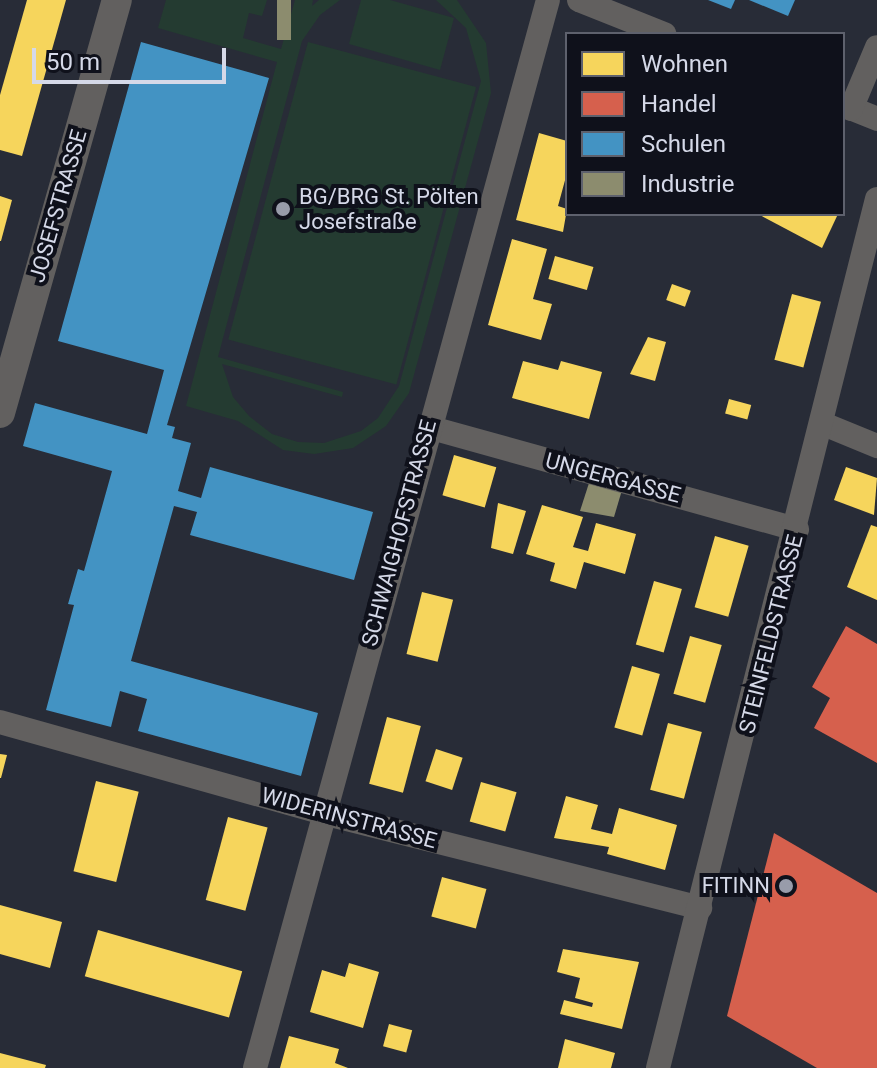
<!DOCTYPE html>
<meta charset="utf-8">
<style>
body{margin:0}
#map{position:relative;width:877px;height:1068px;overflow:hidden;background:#282c37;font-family:Roboto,sans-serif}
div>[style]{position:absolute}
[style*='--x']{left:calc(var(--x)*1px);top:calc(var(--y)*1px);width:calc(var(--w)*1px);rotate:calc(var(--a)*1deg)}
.green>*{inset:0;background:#243b31;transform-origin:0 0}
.homes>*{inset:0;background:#f6d55c;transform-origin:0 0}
.shops>*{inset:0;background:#d6604d}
.schools>*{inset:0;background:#4393c3}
.industry>*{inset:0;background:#8c8c6e;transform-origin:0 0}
.minor>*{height:24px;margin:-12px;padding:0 12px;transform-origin:12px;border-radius:12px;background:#62605f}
.tertiary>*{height:30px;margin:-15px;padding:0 15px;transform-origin:15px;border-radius:15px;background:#62605f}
.dots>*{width:22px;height:22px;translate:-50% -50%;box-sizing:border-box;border:4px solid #0f111b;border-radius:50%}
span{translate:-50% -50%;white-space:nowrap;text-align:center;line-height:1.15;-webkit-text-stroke:8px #0f111b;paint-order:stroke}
.poi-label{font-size:22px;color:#d5d9e8}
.left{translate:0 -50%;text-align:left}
.right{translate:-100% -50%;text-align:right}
.street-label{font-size:22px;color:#d5d9e8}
.legend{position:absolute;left:565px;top:32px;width:280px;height:184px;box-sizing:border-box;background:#0f111b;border:2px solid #5e616d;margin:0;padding:10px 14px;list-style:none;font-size:24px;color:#d5d9e8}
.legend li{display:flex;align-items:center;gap:16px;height:40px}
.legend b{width:40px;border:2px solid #5e616d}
.scale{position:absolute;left:32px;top:48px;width:194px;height:36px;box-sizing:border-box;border:4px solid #d5d9e8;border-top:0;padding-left:10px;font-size:24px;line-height:28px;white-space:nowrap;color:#d5d9e8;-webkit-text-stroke:6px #0f111b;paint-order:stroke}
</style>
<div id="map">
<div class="green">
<i style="clip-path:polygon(166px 0,267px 0,262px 16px,249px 13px,243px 38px,281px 49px,295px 0,313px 0,312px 6px,319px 0,340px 0,320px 15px,302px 41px,218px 357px,343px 392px,342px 397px,222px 364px,233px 397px,249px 416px,272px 434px,298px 442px,324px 443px,361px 431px,378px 418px,399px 386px,481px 81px,466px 28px,436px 0,457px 0,486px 43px,491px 93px,409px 393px,386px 426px,353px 448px,314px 454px,283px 450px,238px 421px,186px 406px,277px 62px,158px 28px)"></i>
<i style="clip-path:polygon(361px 0,390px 0,454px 18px,440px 70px,349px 44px)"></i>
<i style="left:308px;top:42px;width:174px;height:308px;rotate:15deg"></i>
</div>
<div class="homes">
<i style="clip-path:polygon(27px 0,66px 0,22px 156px,0 150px,0 95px)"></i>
<i style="clip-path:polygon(539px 133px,567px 141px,567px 173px,558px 206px,567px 209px,563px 232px,516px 220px)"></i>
<i style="clip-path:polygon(0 196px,12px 200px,1px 241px,0 241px)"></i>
<i style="clip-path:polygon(758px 214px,838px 214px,822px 248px)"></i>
<i style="clip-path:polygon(512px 239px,547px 249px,533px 299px,552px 304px,541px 340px,488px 325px)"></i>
<i style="left:555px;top:256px;width:40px;height:24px;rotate:16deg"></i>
<i style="left:672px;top:284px;width:20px;height:17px;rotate:20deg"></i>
<i style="left:792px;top:294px;width:30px;height:68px;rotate:15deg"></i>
<i style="clip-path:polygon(648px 337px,666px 342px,655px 381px,630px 374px)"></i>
<i style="clip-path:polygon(523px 361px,558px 370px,561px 361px,602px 372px,589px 419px,512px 398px)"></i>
<i style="left:729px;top:399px;width:23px;height:15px;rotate:15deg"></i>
<i style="left:454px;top:455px;width:44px;height:42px;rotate:16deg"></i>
<i style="clip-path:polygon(846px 467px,877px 478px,874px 515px,834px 500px)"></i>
<i style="clip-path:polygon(498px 503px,526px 511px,513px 554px,491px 548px)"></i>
<i style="clip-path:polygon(542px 505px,583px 517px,573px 547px,588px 551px,596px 523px,636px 534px,625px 574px,584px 562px,576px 589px,550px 581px,555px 563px,526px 554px)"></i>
<i style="clip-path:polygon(871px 525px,877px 527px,877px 600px,847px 587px)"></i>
<i style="left:715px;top:536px;width:35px;height:74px;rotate:16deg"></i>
<i style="left:654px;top:581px;width:29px;height:66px;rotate:16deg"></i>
<i style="left:422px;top:592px;width:32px;height:64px;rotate:14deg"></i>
<i style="left:690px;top:636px;width:33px;height:60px;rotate:16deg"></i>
<i style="left:632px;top:666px;width:29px;height:64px;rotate:16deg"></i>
<i style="left:387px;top:717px;width:35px;height:69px;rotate:15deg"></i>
<i style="left:668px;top:723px;width:35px;height:69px;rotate:15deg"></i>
<i style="left:436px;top:749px;width:28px;height:34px;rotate:18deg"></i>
<i style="clip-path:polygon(0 754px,7px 755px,1px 778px,0 778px)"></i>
<i style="left:96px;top:781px;width:44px;height:93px;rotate:14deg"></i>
<i style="left:481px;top:782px;width:37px;height:41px;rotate:16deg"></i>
<i style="clip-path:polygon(566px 796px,598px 805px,591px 829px,612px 834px,619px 808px,677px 825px,665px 870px,607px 854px,609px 847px,554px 838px)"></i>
<i style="left:228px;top:817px;width:41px;height:86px;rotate:15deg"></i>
<i style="left:442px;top:877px;width:46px;height:41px;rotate:15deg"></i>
<i style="clip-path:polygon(0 905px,62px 922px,50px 968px,0 954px)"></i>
<i style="left:98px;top:930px;width:150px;height:48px;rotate:16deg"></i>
<i style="clip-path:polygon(563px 949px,639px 962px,622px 1029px,560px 1014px,564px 1000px,592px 1007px,593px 1003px,575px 998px,580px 978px,557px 972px)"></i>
<i style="clip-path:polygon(349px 963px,379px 972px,363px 1028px,310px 1012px,322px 970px,345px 977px)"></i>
<i style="left:389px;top:1024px;width:24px;height:23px;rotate:15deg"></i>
<i style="clip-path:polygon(289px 1036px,339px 1049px,335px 1063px,348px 1068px,280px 1068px)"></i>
<i style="clip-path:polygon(565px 1039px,615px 1053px,611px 1068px,558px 1068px)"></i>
<i style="clip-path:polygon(0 1053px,46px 1065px,45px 1068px,0 1068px)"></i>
</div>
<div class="shops">
<i style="clip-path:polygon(846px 626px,877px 644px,877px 763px,814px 728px,830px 698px,812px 687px)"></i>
<i style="clip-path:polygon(774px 833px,877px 893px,877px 1068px,817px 1068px,727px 1016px)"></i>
</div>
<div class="schools">
<i style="clip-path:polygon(708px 0,735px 0,731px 9px)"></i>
<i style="clip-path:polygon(749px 0,795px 0,788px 16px)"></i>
<i style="clip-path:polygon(141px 42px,269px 78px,167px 425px,175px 427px,172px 438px,191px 443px,178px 491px,201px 498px,210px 467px,373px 512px,354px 580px,190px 535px,197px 512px,174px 506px,131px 661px,318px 713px,301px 776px,138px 731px,147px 699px,120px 691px,111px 727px,46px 710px,74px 605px,68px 604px,78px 569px,84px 571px,112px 471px,23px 446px,35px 403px,147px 434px,164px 370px,58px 341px)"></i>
</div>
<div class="industry">
<i style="left:277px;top:0;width:14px;height:40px"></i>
<i style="clip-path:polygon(589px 483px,622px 490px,614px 517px,580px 511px)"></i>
</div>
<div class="minor">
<i style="--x:579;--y:0;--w:92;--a:21.8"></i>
<i style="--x:843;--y:105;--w:37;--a:22"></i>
<i style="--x:851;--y:109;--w:67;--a:-67.2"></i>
<i style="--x:821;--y:423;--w:61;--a:22.3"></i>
<i style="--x:428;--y:427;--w:383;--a:15.5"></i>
<i style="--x:0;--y:722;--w:336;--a:15.7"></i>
<i style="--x:323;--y:813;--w:389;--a:14.1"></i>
<i style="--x:255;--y:1068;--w:1107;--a:-74.66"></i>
<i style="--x:658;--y:1068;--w:896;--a:-75.86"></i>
</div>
<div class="tertiary">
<i style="--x:0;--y:413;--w:429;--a:-74.2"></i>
</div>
<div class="dots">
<i style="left:283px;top:209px;background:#989caa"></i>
<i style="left:786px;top:886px;background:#989caa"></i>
</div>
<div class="poi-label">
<span class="left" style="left:299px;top:209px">BG/BRG St. Pölten<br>Josefstraße</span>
<span class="right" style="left:770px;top:886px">FITINN</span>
</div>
<div class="street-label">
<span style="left:58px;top:206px;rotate:-74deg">JOSEFSTRASSE</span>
<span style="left:613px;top:478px;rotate:15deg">UNGERGASSE</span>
<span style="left:399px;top:533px;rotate:-75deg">SCHWAIGHOFSTRASSE</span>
<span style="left:771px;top:634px;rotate:-76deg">STEINFELDSTRASSE</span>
<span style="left:349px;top:818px;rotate:15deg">WIDERINSTRASSE</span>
</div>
<ul class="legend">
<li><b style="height:22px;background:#f6d55c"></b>Wohnen</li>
<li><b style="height:22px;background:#d6604d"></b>Handel</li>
<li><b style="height:22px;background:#4393c3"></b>Schulen</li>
<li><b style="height:22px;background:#8c8c6e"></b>Industrie</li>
</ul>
<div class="scale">50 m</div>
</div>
